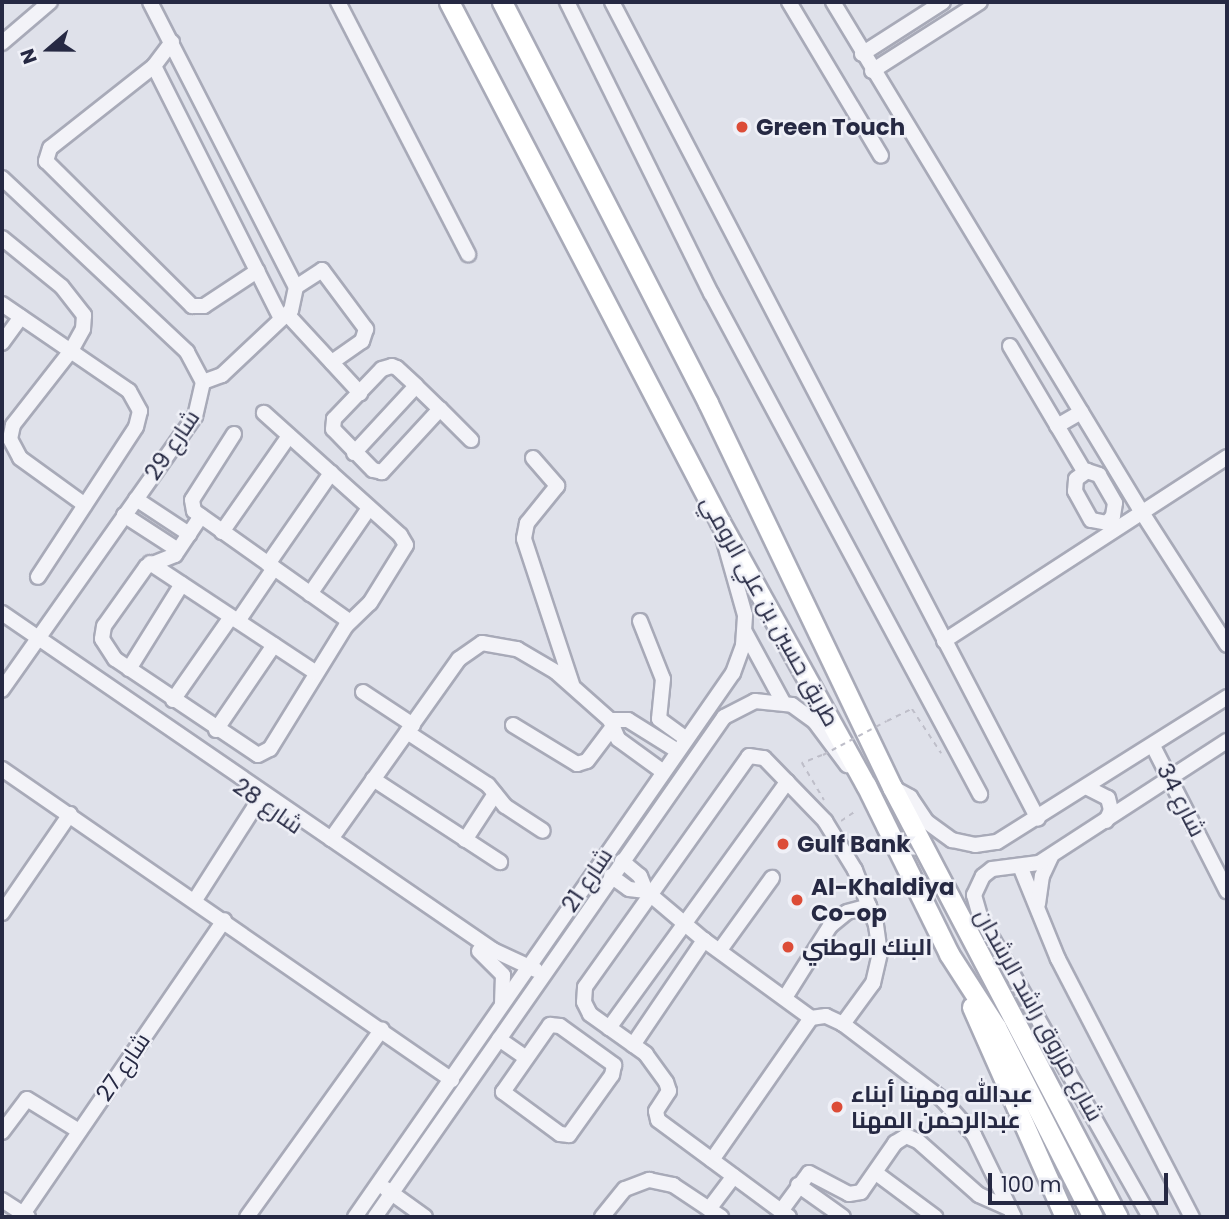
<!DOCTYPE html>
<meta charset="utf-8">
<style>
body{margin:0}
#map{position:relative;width:1229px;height:1219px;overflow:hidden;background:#dfe1ea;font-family:Poppins,Cairo,sans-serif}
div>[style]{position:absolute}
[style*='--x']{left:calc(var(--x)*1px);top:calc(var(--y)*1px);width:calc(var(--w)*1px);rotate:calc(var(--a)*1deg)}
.path>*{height:2px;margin-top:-1px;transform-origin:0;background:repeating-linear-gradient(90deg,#bebec9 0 5px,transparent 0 10px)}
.roads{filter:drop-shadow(2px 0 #a8aab8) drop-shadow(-2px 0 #a8aab8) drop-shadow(0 2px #a8aab8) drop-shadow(0 -2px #a8aab8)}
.minor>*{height:14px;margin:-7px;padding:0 7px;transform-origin:7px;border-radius:7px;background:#f3f3f8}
.highway>*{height:19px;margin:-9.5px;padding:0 9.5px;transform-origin:9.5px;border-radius:9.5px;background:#fff}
.path-bridge>*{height:2px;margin-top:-1px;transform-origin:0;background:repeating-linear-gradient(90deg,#bebec9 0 5px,transparent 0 10px)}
.dots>*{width:19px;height:19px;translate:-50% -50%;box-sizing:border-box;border:4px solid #eff0f7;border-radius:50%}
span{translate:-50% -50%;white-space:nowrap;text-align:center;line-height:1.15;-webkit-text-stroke:5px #eff0f7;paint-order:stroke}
.poi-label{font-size:23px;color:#262943;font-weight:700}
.left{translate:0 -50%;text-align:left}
.street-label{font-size:23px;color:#262943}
.frame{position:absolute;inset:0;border:4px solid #262943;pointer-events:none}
.north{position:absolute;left:14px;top:14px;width:70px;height:70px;-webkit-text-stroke:5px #eff0f7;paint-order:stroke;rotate:250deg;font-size:19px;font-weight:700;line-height:28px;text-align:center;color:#262943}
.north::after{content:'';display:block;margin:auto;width:24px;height:32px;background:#262943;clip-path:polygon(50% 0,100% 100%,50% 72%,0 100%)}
.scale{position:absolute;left:988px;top:1173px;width:180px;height:32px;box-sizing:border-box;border:4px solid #262943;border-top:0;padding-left:9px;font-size:21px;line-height:24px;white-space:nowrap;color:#262943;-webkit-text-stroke:5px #eff0f7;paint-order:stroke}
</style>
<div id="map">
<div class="path">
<i style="--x:887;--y:721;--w:28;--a:-26"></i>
<i style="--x:912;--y:709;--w:53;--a:56.6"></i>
<i style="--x:822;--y:755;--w:22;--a:158"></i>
<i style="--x:802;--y:763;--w:43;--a:59.3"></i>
<i style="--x:841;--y:821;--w:18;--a:-34"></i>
</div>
<div class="roads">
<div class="minor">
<i style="--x:150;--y:2;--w:320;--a:62.9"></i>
<i style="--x:296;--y:287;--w:24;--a:102"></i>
<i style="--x:291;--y:310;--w:95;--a:136.7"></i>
<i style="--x:222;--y:375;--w:20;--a:160"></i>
<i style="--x:338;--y:2;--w:284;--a:62.7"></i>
<i style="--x:567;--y:2;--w:325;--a:63.7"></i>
<i style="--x:711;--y:293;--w:569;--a:61.77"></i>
<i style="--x:612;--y:2;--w:921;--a:62.46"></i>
<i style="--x:789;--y:2;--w:179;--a:59.1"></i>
<i style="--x:833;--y:2;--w:595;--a:58.82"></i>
<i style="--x:1141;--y:511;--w:159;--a:57.3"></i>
<i style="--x:172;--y:42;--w:30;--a:127"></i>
<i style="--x:154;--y:66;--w:132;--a:141.7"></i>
<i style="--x:50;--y:148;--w:14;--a:107"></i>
<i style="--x:46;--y:161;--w:206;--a:44.8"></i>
<i style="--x:192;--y:306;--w:12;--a:0"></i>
<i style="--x:204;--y:306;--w:64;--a:-33.4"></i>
<i style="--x:2;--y:43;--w:63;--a:-40.5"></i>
<i style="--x:862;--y:54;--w:96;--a:-32.7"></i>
<i style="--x:154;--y:66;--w:283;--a:63.3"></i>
<i style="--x:872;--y:71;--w:128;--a:-32.6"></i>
<i style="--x:2;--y:178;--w:254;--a:43.2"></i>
<i style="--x:187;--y:352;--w:34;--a:62"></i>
<i style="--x:203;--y:382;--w:35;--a:103"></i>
<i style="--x:195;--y:416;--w:335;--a:125.2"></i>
<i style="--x:2;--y:238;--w:77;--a:39.2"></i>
<i style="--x:62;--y:287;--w:36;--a:52"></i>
<i style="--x:84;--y:315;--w:14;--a:94"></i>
<i style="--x:83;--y:329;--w:26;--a:119"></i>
<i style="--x:70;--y:352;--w:93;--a:128"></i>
<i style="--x:13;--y:425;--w:14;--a:102"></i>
<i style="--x:10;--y:439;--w:21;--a:62"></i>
<i style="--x:20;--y:458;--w:80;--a:35.9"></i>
<i style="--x:296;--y:287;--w:31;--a:-33"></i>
<i style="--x:322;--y:270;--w:74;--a:53.3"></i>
<i style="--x:366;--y:329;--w:13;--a:108"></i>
<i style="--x:362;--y:341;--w:37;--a:145"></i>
<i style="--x:2;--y:304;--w:154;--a:34.4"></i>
<i style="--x:129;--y:391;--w:23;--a:61"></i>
<i style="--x:140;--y:411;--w:16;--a:104"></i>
<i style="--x:136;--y:427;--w:179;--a:123.2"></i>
<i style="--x:287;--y:314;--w:108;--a:47.3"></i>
<i style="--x:2;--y:343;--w:32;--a:-54"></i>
<i style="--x:1010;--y:346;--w:147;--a:59.4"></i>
<i style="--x:440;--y:409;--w:86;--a:132.6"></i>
<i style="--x:382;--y:472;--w:9;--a:-167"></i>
<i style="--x:373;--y:470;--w:57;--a:-134.3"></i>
<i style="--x:333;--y:429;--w:10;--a:-84"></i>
<i style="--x:334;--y:419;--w:69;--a:-46.2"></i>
<i style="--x:382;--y:369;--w:10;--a:-17"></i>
<i style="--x:392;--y:366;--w:5;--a:22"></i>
<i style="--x:397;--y:368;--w:26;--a:43"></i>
<i style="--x:416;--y:386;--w:33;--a:44"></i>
<i style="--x:440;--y:409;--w:44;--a:45"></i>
<i style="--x:1057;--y:426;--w:28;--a:-30"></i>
<i style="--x:234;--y:434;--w:78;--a:122.5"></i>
<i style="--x:192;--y:500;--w:11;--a:80"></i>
<i style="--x:194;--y:511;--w:190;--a:35.4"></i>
<i style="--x:354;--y:453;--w:91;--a:-47.2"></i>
<i style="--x:533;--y:458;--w:37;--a:49"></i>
<i style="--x:557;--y:486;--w:48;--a:129"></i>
<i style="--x:527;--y:523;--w:16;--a:101"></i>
<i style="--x:524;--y:539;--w:153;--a:71.7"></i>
<i style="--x:1087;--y:471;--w:13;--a:18"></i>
<i style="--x:1099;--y:475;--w:32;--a:60"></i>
<i style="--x:1115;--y:503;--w:13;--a:99"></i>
<i style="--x:1113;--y:516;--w:9;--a:131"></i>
<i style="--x:1107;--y:523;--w:16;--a:-169"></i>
<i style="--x:1091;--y:520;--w:33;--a:-119"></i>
<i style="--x:1075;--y:491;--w:12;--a:-85"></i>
<i style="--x:1076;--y:479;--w:14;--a:-36"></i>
<i style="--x:136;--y:499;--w:64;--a:33.4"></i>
<i style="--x:124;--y:515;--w:64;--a:32.9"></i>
<i style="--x:201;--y:516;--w:47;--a:123.7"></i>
<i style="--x:175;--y:555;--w:31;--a:158"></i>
<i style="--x:146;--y:567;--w:72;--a:125.4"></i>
<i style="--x:104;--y:626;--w:13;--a:99"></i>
<i style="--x:102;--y:639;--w:24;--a:57"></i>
<i style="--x:115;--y:659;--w:172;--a:33.9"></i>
<i style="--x:258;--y:755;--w:13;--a:-27"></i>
<i style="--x:270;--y:749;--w:145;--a:-58.3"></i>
<i style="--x:346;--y:626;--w:33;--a:-44"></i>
<i style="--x:370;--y:603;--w:68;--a:-58.2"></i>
<i style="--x:406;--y:545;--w:12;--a:-121"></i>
<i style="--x:400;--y:535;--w:183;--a:-138.1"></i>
<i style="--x:222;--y:532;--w:117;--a:-55.1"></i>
<i style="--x:150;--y:563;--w:199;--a:33.5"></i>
<i style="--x:268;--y:564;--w:111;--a:-55.3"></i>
<i style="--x:310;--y:594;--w:104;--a:-55.5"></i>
<i style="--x:2;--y:613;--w:596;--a:34.46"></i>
<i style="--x:493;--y:950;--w:47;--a:24.9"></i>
<i style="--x:238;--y:621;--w:64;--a:-55.8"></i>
<i style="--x:640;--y:621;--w:62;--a:68.4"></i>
<i style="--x:663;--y:679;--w:40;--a:95.7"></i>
<i style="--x:659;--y:719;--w:32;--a:36"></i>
<i style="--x:745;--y:632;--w:80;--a:61.5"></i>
<i style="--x:944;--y:641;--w:338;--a:-33"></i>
<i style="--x:129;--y:669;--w:100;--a:-58.1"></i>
<i style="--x:363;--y:692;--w:60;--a:33.4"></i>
<i style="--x:173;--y:700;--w:101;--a:-55.1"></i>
<i style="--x:610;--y:720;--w:18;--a:0"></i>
<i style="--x:628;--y:720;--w:57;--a:32"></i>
<i style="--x:513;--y:725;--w:75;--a:31.4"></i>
<i style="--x:577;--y:764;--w:10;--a:-17"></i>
<i style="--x:587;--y:761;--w:41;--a:-52.9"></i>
<i style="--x:216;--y:730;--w:103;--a:-55.7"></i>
<i style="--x:407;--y:732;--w:97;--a:33.2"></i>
<i style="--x:488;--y:785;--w:27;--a:51"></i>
<i style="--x:505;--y:806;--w:45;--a:33.3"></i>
<i style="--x:1153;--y:746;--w:163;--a:63"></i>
<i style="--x:2;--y:769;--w:547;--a:34.65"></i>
<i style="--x:373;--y:779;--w:152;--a:33.2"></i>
<i style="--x:892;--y:787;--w:21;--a:29"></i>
<i style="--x:910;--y:797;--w:30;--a:56"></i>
<i style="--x:927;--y:822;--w:31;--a:36"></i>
<i style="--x:952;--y:840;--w:24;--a:12"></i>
<i style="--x:975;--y:845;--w:22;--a:-8"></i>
<i style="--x:997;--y:842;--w:272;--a:-32.2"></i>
<i style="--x:1088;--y:788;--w:22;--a:27"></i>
<i style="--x:1108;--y:798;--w:12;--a:76"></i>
<i style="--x:1111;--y:810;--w:12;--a:114"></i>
<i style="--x:331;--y:839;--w:221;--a:-54.6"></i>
<i style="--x:459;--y:659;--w:28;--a:-35"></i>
<i style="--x:482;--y:643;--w:36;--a:10"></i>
<i style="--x:517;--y:649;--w:45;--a:30.5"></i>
<i style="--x:556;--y:672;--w:72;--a:41.6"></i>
<i style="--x:610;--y:720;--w:21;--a:67"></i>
<i style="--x:618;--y:739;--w:54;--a:36"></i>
<i style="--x:465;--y:840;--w:55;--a:-56.9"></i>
<i style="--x:622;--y:861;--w:23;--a:40"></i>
<i style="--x:640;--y:876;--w:16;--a:68"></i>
<i style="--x:646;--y:891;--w:76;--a:40.2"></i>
<i style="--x:704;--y:940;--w:132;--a:36.1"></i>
<i style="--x:811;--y:1018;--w:15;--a:-8"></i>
<i style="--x:826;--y:1016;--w:19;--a:25"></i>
<i style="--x:843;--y:1024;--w:126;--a:37.2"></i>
<i style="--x:943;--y:1100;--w:47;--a:48.5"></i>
<i style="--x:974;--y:1135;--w:91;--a:64"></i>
<i style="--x:1020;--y:866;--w:100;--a:67.8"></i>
<i style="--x:1058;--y:959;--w:291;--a:62.6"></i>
<i style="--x:611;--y:876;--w:22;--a:36"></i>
<i style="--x:629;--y:889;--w:17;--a:7"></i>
<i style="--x:195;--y:900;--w:119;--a:-57.4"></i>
<i style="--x:1038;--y:904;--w:28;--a:-82"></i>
<i style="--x:1042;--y:876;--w:21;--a:-65"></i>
<i style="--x:2;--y:913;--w:120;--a:-55.5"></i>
<i style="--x:720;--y:950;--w:89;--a:-54.2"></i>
<i style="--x:479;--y:951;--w:34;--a:45"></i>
<i style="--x:503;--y:975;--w:29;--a:92"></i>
<i style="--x:786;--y:996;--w:83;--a:-57.8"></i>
<i style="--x:830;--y:926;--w:22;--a:-39"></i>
<i style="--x:847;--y:912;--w:23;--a:-15"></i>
<i style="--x:550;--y:1025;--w:10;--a:6"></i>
<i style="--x:560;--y:1026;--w:67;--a:35.8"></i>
<i style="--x:614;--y:1065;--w:10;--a:101"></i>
<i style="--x:612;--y:1075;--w:74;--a:125.6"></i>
<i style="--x:569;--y:1135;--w:9;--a:-174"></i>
<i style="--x:560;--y:1134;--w:71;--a:-143.6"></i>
<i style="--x:503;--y:1092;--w:82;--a:-55"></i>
<i style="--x:609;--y:1028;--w:304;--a:-54.1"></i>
<i style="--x:499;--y:1039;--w:32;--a:35"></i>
<i style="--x:633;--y:1045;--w:127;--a:-55.9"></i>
<i style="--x:2;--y:1132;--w:41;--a:-52.9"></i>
<i style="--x:27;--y:1099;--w:61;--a:31.6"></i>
<i style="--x:712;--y:1160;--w:173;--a:-55.1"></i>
<i style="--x:876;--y:1173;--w:74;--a:36.7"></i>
<i style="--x:798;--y:1185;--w:55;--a:35.4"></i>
<i style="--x:386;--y:1189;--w:48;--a:35.7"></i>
<i style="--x:2;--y:1200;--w:31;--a:33"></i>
<i style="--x:709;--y:1209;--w:41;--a:-52.9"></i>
<i style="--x:781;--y:1211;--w:47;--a:-53.6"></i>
<i style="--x:809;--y:1173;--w:45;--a:27.7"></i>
<i style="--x:849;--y:1194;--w:12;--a:-9"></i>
<i style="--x:861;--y:1192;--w:60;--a:-55.2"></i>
<i style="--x:895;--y:1143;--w:13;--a:-32"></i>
<i style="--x:906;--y:1136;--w:13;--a:23"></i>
<i style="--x:918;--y:1141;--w:81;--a:41.5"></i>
<i style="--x:979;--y:1195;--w:34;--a:24"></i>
<i style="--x:23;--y:1214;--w:356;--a:-55.6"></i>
<i style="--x:247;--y:1217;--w:231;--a:-54.3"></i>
<i style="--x:355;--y:1217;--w:662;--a:-55.21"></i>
<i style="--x:733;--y:673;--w:30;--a:-70"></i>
<i style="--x:743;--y:645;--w:30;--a:-86"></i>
<i style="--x:745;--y:615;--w:81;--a:-105.8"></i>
<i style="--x:375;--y:1217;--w:610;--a:-55.08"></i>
<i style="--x:724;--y:717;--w:35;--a:-27"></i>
<i style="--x:755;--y:701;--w:37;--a:6"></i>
<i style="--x:792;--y:705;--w:29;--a:36"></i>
<i style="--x:815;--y:722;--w:54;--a:53.3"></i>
<i style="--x:602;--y:1217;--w:36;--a:-51"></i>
<i style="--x:625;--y:1189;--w:26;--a:-21"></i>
<i style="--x:649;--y:1180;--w:25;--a:12"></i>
<i style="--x:673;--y:1185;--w:58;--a:33.7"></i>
<i style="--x:789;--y:1217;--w:163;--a:-143.5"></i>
<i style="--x:658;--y:1120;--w:9;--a:-103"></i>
<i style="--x:656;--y:1111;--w:24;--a:-57"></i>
<i style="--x:669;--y:1091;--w:9;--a:-108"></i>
<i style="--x:666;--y:1082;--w:34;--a:-126"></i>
<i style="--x:646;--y:1054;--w:69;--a:-144.5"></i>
<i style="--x:590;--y:1014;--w:13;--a:-117"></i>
<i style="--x:584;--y:1002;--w:15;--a:-86"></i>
<i style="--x:585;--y:987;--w:283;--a:-54.6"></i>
<i style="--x:749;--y:756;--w:15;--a:8"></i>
<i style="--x:764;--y:758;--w:88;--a:45.9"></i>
<i style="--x:825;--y:821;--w:57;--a:58.5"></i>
<i style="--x:855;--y:870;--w:59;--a:69.1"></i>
<i style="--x:876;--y:925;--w:28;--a:82"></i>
<i style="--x:880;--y:953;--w:31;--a:103"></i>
<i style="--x:873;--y:983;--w:51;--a:126.2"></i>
<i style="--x:1150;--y:1217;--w:346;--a:-119.5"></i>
<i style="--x:980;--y:916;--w:22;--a:-106"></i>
<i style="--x:974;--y:895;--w:21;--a:-65"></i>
<i style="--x:983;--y:876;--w:11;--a:-38"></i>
<i style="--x:992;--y:869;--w:47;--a:-7.3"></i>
<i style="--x:1039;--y:863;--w:224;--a:-33"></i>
</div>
<div class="highway">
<i style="--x:449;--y:2;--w:586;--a:62.47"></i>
<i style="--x:720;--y:522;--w:301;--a:61"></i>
<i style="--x:866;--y:785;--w:188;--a:63.8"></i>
<i style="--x:949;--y:954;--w:87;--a:57.2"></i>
<i style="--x:996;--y:1027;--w:213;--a:63"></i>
<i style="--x:502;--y:2;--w:451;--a:62.8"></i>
<i style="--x:708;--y:403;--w:426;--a:64.4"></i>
<i style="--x:892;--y:787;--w:486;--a:62.3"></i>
<i style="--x:972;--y:1007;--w:230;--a:66.1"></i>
</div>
</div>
<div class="path-bridge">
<i style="--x:823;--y:755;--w:72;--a:-28"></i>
</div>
<div class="dots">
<i style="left:742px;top:127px;background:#dc4c37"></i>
<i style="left:783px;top:844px;background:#dc4c37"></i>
<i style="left:797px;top:900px;background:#dc4c37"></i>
<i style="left:788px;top:947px;background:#dc4c37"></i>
<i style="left:837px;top:1107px;background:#dc4c37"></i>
</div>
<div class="poi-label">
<span class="left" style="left:756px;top:127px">Green Touch</span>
<span class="left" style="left:797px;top:844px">Gulf Bank</span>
<span class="left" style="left:811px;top:900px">Al-Khaldiya<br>Co-op</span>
<span class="left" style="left:802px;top:947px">البنك الوطني</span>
<span class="left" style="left:851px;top:1107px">عبدالله ومهنا أبناء<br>عبدالرحمن المهنا</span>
</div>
<div class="street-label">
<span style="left:172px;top:445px;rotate:-56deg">شارع 29</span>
<span style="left:770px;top:611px;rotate:61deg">طريق حسين بن علي الرومي</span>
<span style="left:1181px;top:800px;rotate:63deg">شارع 34</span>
<span style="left:268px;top:806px;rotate:35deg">شارع 28</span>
<span style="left:587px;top:880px;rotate:-56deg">شارع 21</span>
<span style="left:1039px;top:1015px;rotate:61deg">شارع مرزوق راشد الرشدان</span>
<span style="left:123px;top:1067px;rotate:-56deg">شارع 27</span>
</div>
<div class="frame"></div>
<div class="north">N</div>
<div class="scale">100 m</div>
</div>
